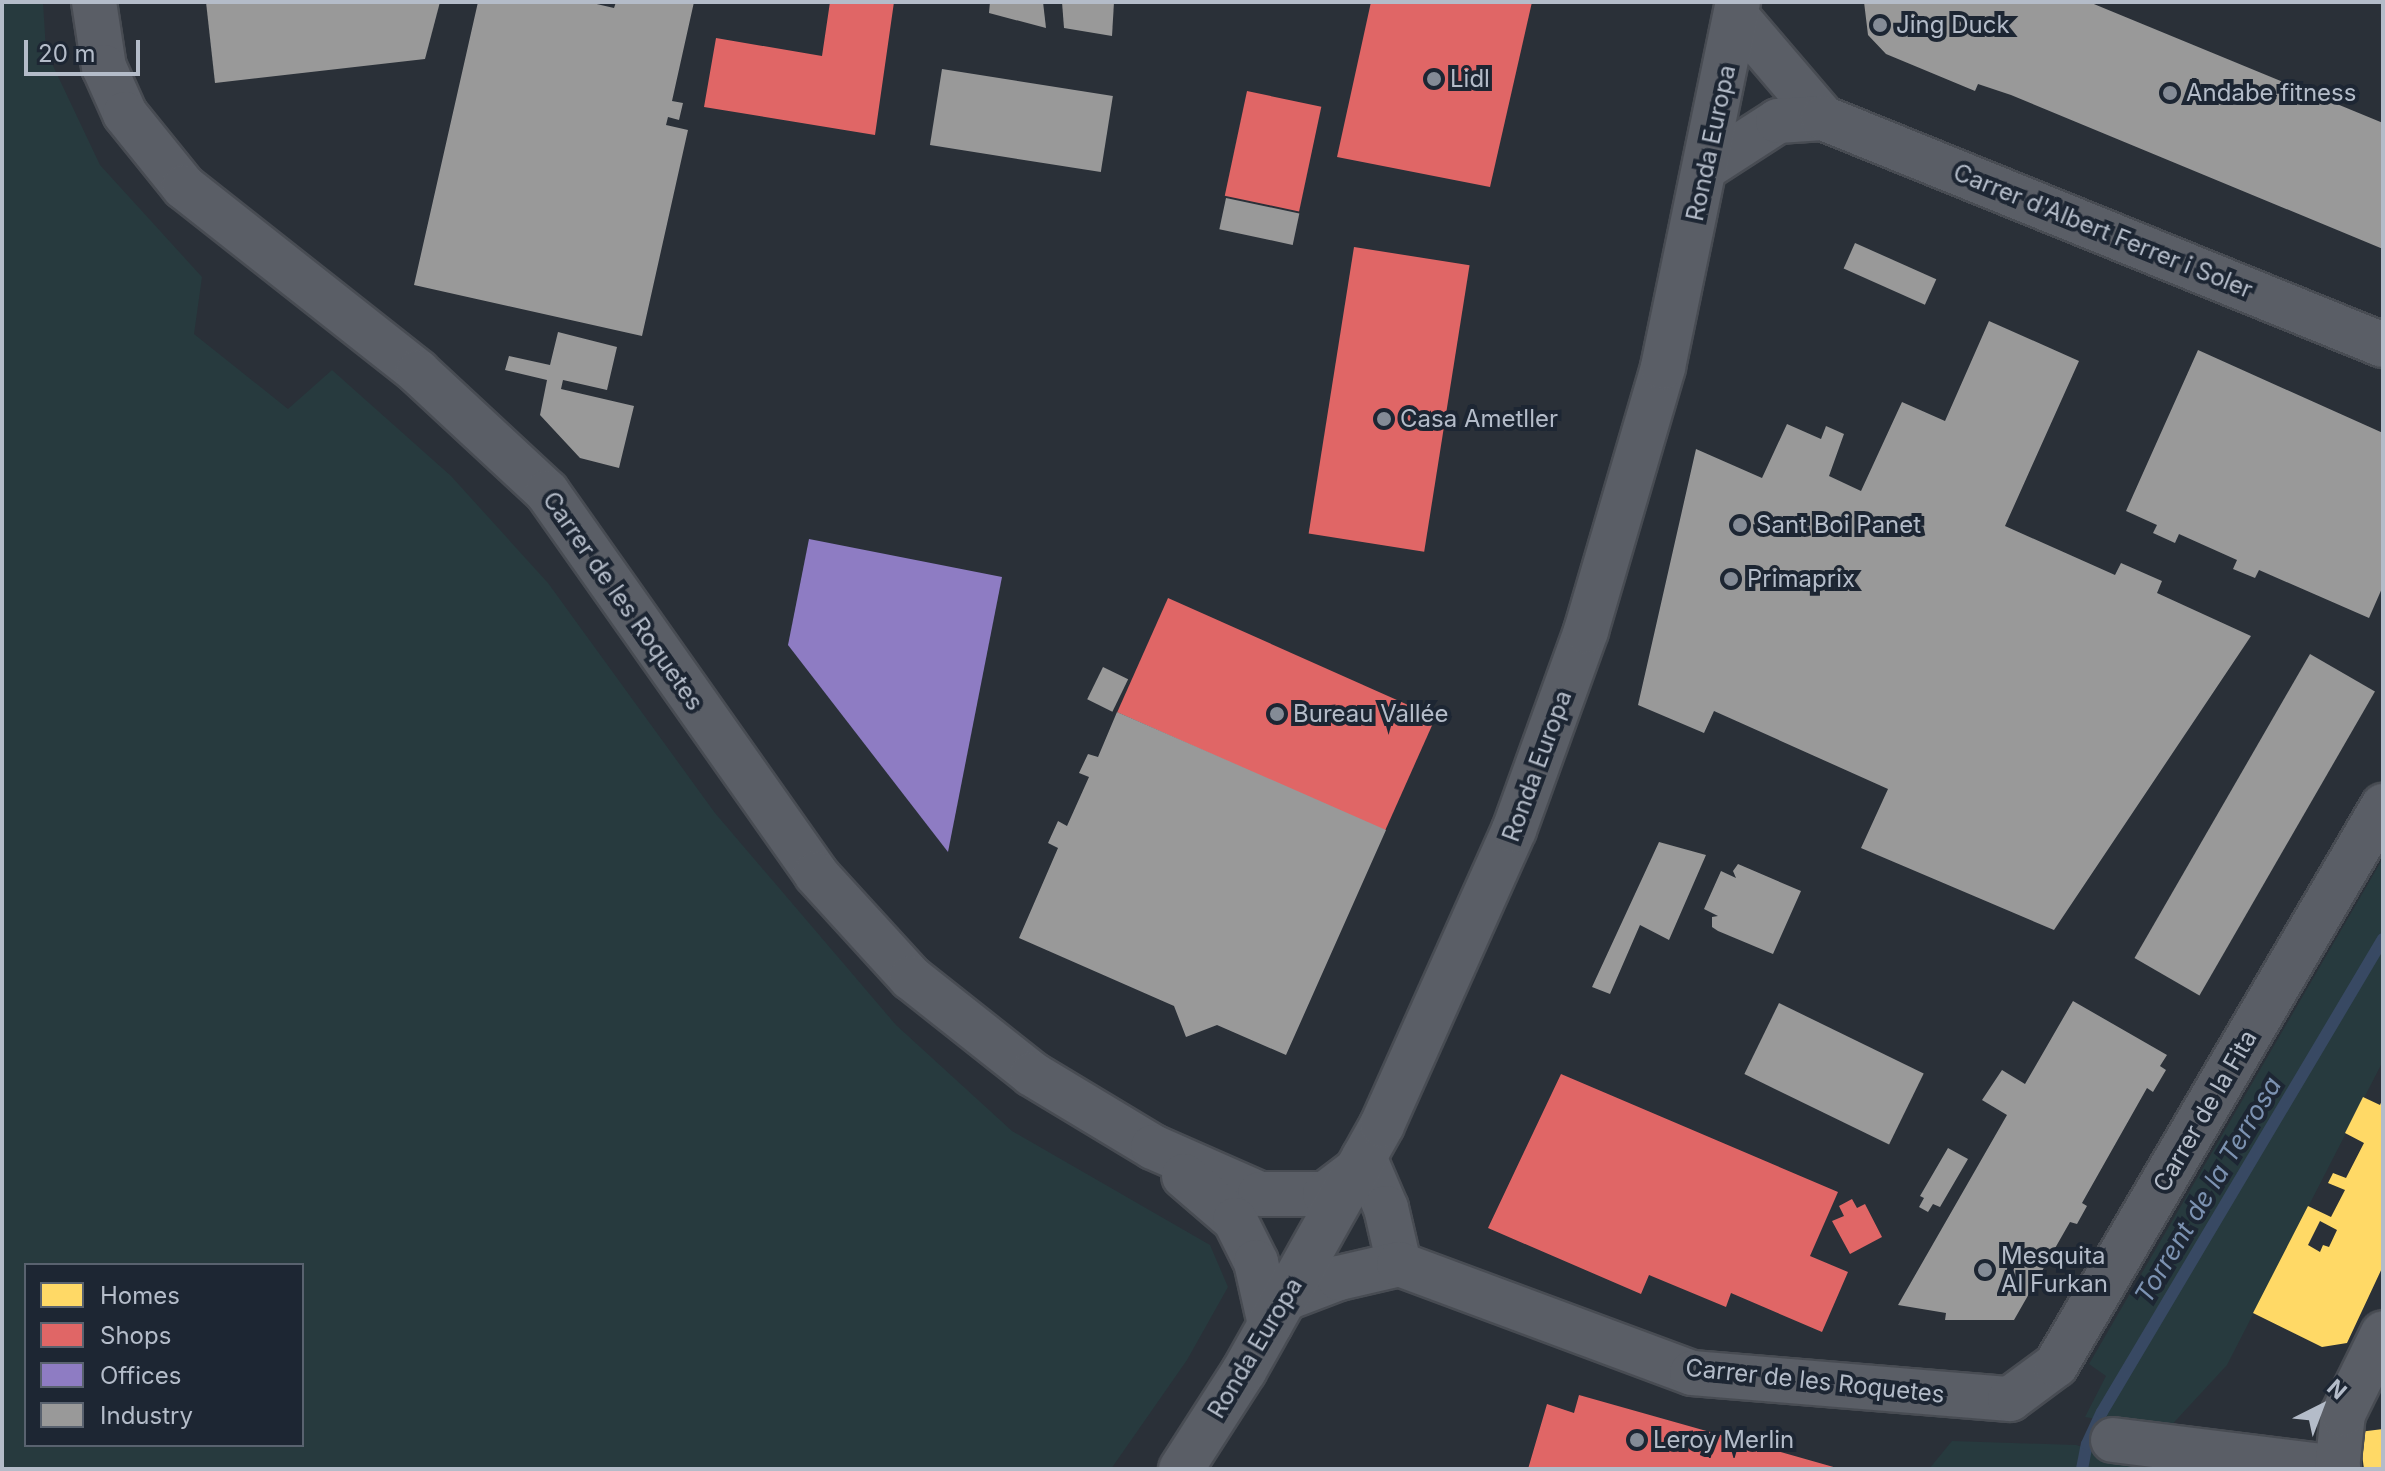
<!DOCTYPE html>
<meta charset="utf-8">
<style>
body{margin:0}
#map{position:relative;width:2385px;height:1471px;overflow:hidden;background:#2a3038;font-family:Inter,sans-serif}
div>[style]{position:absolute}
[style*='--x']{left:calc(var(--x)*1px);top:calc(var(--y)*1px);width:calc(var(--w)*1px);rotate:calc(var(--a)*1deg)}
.green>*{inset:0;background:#273a3e}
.homes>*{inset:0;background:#ffd966}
.shops>*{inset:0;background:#e06666;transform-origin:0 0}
.offices>*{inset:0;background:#8e7cc3}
.industry>*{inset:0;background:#999;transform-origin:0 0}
.stream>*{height:12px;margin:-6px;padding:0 6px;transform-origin:6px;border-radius:6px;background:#384963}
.roads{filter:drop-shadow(2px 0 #484c53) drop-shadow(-2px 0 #484c53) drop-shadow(0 2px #484c53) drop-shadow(0 -2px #484c53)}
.minor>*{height:44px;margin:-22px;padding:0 22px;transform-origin:22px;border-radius:22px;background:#5a5e66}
.dots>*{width:22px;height:22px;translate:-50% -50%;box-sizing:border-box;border:4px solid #1d2633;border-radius:50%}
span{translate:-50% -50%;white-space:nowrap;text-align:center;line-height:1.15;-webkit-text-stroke:8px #1d2633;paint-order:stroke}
.poi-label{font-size:24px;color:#b4bcc9}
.left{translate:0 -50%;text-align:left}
.street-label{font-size:24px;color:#b4bcc9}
.water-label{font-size:26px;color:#7c92b1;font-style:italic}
.frame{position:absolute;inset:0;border:4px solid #b4bcc9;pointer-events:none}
.legend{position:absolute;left:24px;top:1263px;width:280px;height:184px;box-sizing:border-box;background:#1d2633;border:2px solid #59626f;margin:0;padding:10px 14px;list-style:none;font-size:24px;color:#b4bcc9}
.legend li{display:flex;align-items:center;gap:16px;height:40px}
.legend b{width:40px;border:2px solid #59626f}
.north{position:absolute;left:2281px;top:1367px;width:80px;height:80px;-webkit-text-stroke:6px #1d2633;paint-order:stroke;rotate:42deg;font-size:22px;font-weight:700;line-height:32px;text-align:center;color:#b4bcc9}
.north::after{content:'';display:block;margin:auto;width:28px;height:36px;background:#b4bcc9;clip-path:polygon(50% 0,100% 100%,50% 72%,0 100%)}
.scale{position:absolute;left:24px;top:40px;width:116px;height:36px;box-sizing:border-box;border:4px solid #b4bcc9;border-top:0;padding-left:10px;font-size:24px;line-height:28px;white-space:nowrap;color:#b4bcc9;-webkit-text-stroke:6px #1d2633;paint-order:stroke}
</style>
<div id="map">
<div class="green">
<i style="clip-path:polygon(evenodd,2px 2px,43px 2px,46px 51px,100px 165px,202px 277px,194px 334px,288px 409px,332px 370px,451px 476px,548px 583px,715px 813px,896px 1025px,1012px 1131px,1210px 1245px,1228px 1287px,1187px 1360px,1111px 1469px,2px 1469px,2px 2px,26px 1265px,302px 1265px,302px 1445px,26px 1445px,26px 1265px)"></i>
<i style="clip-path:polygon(2383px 858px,2383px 1061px,2227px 1365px,2166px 1431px,2085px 1417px,2106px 1376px,2089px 1364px)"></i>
<i style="clip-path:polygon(1952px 1441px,2076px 1445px,2153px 1469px,1929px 1469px)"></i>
</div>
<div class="homes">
<i style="clip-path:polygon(evenodd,2363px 1097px,2380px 1105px,2383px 1098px,2383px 1266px,2347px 1343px,2322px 1347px,2253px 1313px,2308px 1206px,2331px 1217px,2345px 1190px,2328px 1183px,2333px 1173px,2346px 1178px,2364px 1143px,2345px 1133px,2363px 1097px,2320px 1221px,2337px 1230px,2329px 1247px,2323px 1245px,2320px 1252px,2308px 1245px,2320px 1221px)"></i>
<i style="clip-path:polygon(2383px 1429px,2383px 1469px,2364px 1469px,2359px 1432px)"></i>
</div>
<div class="shops">
<i style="clip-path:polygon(830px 2px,894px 2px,875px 135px,704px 107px,716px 38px,822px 56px)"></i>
<i style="clip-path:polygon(1371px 2px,1532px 2px,1490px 187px,1337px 157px)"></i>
<i style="left:1247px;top:91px;width:76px;height:107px;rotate:12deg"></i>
<i style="left:1354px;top:247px;width:117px;height:290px;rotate:9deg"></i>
<i style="left:1168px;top:598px;width:293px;height:125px;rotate:24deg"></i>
<i style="clip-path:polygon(1561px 1074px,1838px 1192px,1810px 1256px,1848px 1272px,1822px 1332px,1731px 1293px,1726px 1307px,1649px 1275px,1641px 1294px,1488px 1228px)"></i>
<i style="clip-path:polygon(1852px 1199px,1857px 1208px,1865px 1204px,1882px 1237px,1850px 1254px,1832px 1221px,1844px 1216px,1839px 1206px)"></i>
<i style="clip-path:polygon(1579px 1395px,1837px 1468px,1837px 1469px,1528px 1469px,1547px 1404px,1574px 1413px)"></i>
</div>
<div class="offices">
<i style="clip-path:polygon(809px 539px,1002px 577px,948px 852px,788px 645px)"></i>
</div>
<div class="industry">
<i style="clip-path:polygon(206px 2px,440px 2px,425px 59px,215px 83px)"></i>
<i style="clip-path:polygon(478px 2px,588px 2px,614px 8px,616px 2px,694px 2px,672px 101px,683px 103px,679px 120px,668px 117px,666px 125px,688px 130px,642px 336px,414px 285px)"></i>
<i style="clip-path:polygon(990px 2px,1043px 2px,1046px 28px,989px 13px)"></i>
<i style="clip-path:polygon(1062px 2px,1114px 2px,1112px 36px,1064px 28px)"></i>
<i style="clip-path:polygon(1864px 2px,2089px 2px,2383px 123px,2383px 249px,2011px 95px,1978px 84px,1975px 91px,1886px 54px,1868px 35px)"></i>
<i style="left:942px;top:69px;width:173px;height:77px;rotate:9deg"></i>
<i style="left:1226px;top:198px;width:75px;height:32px;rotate:12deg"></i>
<i style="left:1855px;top:243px;width:89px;height:28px;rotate:24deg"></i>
<i style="clip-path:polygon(1989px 321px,2079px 361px,2005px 526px,2115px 575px,2121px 563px,2162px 581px,2157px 593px,2251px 636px,2054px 930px,1861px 848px,1888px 789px,1714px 711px,1704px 733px,1638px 705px,1696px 449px,1762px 478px,1787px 424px,1821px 439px,1826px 426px,1844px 434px,1829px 476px,1861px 491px,1902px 402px,1945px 421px)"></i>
<i style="clip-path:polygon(558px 332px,617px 347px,607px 390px,563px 380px,561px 389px,634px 406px,619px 468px,580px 458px,540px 415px,547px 380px,505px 370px,509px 356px,550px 365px)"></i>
<i style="clip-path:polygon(2198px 350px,2383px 433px,2383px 586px,2369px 618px,2259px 570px,2255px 578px,2233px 569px,2237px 560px,2179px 534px,2175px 543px,2153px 533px,2157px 525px,2126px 511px)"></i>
<i style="left:2310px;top:654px;width:75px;height:351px;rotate:30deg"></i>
<i style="left:1103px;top:667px;width:28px;height:36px;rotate:26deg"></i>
<i style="clip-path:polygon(1117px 712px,1386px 830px,1286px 1055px,1217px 1025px,1186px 1037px,1174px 1006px,1019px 938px,1058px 848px,1048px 843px,1058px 821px,1067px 826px,1089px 777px,1079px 773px,1088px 754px,1098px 757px)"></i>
<i style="clip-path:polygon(1659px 842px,1706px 855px,1669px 940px,1640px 925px,1610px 994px,1592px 987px)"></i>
<i style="clip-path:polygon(1738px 864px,1801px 891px,1773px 954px,1718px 931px,1712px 927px,1712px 917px,1718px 916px,1704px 909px,1721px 871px,1736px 878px,1733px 871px)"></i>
<i style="clip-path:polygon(2073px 1001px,2167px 1055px,2160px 1066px,2166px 1070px,2153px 1092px,2147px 1088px,2082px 1203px,2087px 1206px,2077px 1224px,2070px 1222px,2014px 1320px,1945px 1320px,1946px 1313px,1898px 1305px,2007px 1115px,1982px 1100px,2002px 1070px,2025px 1084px)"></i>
<i style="left:1779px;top:1003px;width:161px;height:79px;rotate:26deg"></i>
<i style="clip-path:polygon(1948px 1148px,1968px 1159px,1940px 1207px,1933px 1204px,1928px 1212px,1919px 1207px,1924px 1198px,1920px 1196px)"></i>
</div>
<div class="stream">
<i style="--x:2082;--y:1469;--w:25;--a:-79"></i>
<i style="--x:2087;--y:1444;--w:35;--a:-65"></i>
<i style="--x:2102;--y:1412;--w:550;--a:-59.29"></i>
</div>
<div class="roads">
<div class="minor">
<i style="--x:94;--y:2;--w:66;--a:81.3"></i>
<i style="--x:104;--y:67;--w:51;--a:65.9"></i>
<i style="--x:125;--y:114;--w:94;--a:51.1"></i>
<i style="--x:184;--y:187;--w:298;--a:38.3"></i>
<i style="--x:418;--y:372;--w:176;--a:42.9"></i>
<i style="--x:547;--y:492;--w:467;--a:54.8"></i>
<i style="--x:816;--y:874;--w:141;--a:47.6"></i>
<i style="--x:911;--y:978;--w:154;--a:38.4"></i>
<i style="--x:1032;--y:1074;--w:141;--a:31.1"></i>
<i style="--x:1153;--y:1147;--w:117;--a:23.7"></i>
<i style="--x:1260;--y:1194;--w:65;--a:0"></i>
<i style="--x:1325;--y:1194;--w:40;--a:-37"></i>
<i style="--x:1736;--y:16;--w:134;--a:49.5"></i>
<i style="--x:1705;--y:168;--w:87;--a:-32.8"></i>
<i style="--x:1778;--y:121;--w:45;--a:-3.8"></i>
<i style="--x:1823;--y:118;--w:604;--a:22.07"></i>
<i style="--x:1364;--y:1157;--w:56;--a:66.7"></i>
<i style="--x:1386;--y:1208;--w:57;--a:76.9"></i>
<i style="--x:1184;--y:1176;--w:67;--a:40.8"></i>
<i style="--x:1235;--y:1220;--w:47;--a:63.4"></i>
<i style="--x:1256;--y:1262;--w:64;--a:77.3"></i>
<i style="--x:1284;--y:1299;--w:59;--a:-20.9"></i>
<i style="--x:1339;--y:1278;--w:62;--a:-13.1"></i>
<i style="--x:1399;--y:1264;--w:313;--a:20.4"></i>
<i style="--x:1692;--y:1373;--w:319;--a:4.7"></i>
<i style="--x:2010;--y:1399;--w:57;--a:-36.5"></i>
<i style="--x:2056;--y:1365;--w:648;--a:-59.67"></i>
<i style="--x:2113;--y:1440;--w:227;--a:7.1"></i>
<i style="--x:1181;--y:1469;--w:117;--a:-57.3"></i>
<i style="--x:1244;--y:1371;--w:282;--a:-60.7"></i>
<i style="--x:1382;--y:1125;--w:323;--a:-65.9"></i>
<i style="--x:1514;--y:830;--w:212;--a:-70.1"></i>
<i style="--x:1586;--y:631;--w:275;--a:-73.7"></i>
<i style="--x:1663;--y:367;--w:373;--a:-78.4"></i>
<i style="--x:2337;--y:1469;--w:55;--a:-83.8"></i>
<i style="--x:2343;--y:1414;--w:90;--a:-63.7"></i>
</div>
</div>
<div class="dots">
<i style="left:1880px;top:25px;background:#848b96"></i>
<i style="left:1434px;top:79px;background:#848b96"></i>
<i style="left:2170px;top:93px;background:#848b96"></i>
<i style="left:1384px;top:419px;background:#848b96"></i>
<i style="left:1740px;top:525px;background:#848b96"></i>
<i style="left:1731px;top:579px;background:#848b96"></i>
<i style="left:1277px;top:714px;background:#848b96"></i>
<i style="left:1985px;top:1270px;background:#848b96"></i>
<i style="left:1637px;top:1440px;background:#848b96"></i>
</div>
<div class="poi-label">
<span class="left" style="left:1896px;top:25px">Jing Duck</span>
<span class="left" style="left:1450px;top:79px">Lidl</span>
<span class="left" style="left:2186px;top:93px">Andabe fitness</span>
<span class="left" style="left:1400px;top:419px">Casa Ametller</span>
<span class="left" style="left:1756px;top:525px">Sant Boi Panet</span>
<span class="left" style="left:1747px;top:579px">Primaprix</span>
<span class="left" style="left:1293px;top:714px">Bureau Vallée</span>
<span class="left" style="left:2001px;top:1270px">Mesquita<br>Al Furkan</span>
<span class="left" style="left:1653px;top:1440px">Leroy Merlin</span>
</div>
<div class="street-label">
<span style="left:1711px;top:143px;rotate:-78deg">Ronda Europa</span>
<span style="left:2103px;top:231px;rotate:22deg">Carrer d'Albert Ferrer i Soler</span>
<span style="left:623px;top:601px;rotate:55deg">Carrer de les Roquetes</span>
<span style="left:1537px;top:766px;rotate:-70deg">Ronda Europa</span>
<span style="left:2205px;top:1111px;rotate:-60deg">Carrer de la Fita</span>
<span style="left:1255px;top:1348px;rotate:-59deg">Ronda Europa</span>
<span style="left:1815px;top:1381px;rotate:6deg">Carrer de les Roquetes</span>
</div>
<div class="water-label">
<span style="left:2208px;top:1190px;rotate:-59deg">Torrent de la Terrosa</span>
</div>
<div class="frame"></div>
<ul class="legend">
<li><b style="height:22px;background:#ffd966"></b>Homes</li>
<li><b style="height:22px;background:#e06666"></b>Shops</li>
<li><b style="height:22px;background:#8e7cc3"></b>Offices</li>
<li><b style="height:22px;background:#999"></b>Industry</li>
</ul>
<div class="north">N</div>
<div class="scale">20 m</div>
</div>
